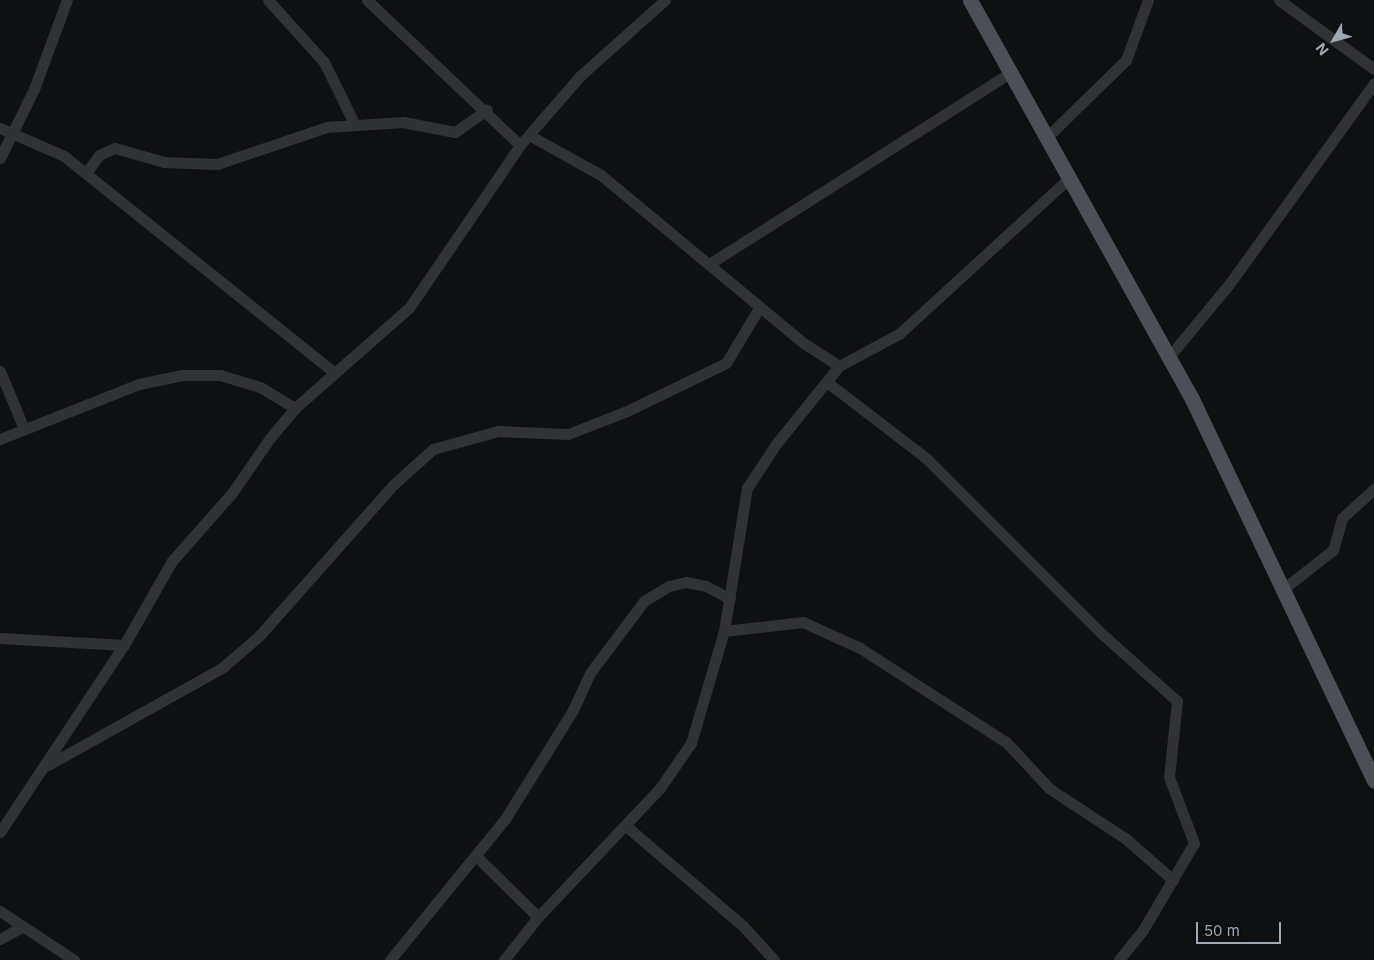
<!DOCTYPE html>
<style>
body{margin:0}
#map{position:relative;width:1374px;height:960px;overflow:hidden;background:#0f1011;font-family:Inter,sans-serif}
div>[style]{position:absolute}
[style*='--x']{left:calc(var(--x)*1px);top:calc(var(--y)*1px);width:calc(var(--w)*1px);rotate:calc(var(--a)*1deg)}
.minor>*{height:11px;margin:-5.5px;padding:0 5.5px;transform-origin:5.5px;border-radius:5.5px;background:#303236}
.major>*{height:15px;margin:-7.5px;padding:0 7.5px;transform-origin:7.5px;border-radius:7.5px;background:#4c4f56}
span{translate:-50% -50%;white-space:nowrap;text-align:center;line-height:1.15;-webkit-text-stroke:5px #0a0b0c;paint-order:stroke}
.north{position:absolute;left:1309px;top:15px;width:50px;height:50px;-webkit-text-stroke:4px #0a0b0c;paint-order:stroke;rotate:232deg;font-size:14px;font-weight:700;line-height:20px;text-align:center;color:#9fa8b3}
.north::after{content:'';display:block;margin:auto;width:18px;height:22px;background:#9fa8b3;clip-path:polygon(50% 0,100% 100%,50% 72%,0 100%)}
.scale{position:absolute;left:1196px;top:922px;width:85px;height:22px;box-sizing:border-box;border:2px solid #9fa8b3;border-top:0;padding-left:6px;font-size:15px;line-height:18px;white-space:nowrap;color:#9fa8b3;-webkit-text-stroke:4px #0a0b0c;paint-order:stroke}
</style>
<div id="map">
<div class="minor">
<i style="--x:268;--y:0;--w:84;--a:47.9"></i>
<i style="--x:324;--y:62;--w:70;--a:63.8"></i>
<i style="--x:367;--y:0;--w:211;--a:43.5"></i>
<i style="--x:1279;--y:0;--w:117;--a:36"></i>
<i style="--x:0;--y:128;--w:70;--a:23.6"></i>
<i style="--x:64;--y:156;--w:347;--a:38.7"></i>
<i style="--x:529;--y:135;--w:82;--a:29.1"></i>
<i style="--x:601;--y:175;--w:261;--a:39.7"></i>
<i style="--x:802;--y:342;--w:44;--a:33"></i>
<i style="--x:1046;--y:138;--w:112;--a:-44.3"></i>
<i style="--x:1126;--y:60;--w:64;--a:-69.9"></i>
<i style="--x:0;--y:158;--w:77;--a:-63.8"></i>
<i style="--x:34;--y:89;--w:95;--a:-69.7"></i>
<i style="--x:86;--y:173;--w:22;--a:-54"></i>
<i style="--x:99;--y:155;--w:17;--a:-24"></i>
<i style="--x:115;--y:148;--w:51;--a:15.9"></i>
<i style="--x:164;--y:162;--w:53;--a:2.2"></i>
<i style="--x:217;--y:164;--w:116;--a:-18.6"></i>
<i style="--x:327;--y:127;--w:76;--a:-3.8"></i>
<i style="--x:403;--y:122;--w:53;--a:10.9"></i>
<i style="--x:455;--y:132;--w:39;--a:-35"></i>
<i style="--x:709;--y:264;--w:358;--a:-32.4"></i>
<i style="--x:1168;--y:358;--w:97;--a:-50.4"></i>
<i style="--x:1230;--y:283;--w:246;--a:-54.2"></i>
<i style="--x:0;--y:371;--w:63;--a:67.5"></i>
<i style="--x:827;--y:382;--w:125;--a:37.5"></i>
<i style="--x:926;--y:458;--w:247;--a:45"></i>
<i style="--x:1101;--y:633;--w:102;--a:41.8"></i>
<i style="--x:1177;--y:701;--w:76;--a:96"></i>
<i style="--x:1169;--y:777;--w:71;--a:69.3"></i>
<i style="--x:1194;--y:843;--w:101;--a:120.4"></i>
<i style="--x:1143;--y:930;--w:38;--a:129"></i>
<i style="--x:0;--y:439;--w:149;--a:-21.6"></i>
<i style="--x:139;--y:384;--w:44;--a:-11.8"></i>
<i style="--x:182;--y:375;--w:38;--a:0"></i>
<i style="--x:220;--y:375;--w:42;--a:16.7"></i>
<i style="--x:260;--y:387;--w:41;--a:31"></i>
<i style="--x:1282;--y:590;--w:65;--a:-38.1"></i>
<i style="--x:1333;--y:550;--w:33;--a:-74"></i>
<i style="--x:1342;--y:518;--w:43;--a:-42.2"></i>
<i style="--x:724;--y:631;--w:80;--a:-6.5"></i>
<i style="--x:803;--y:622;--w:63;--a:24.5"></i>
<i style="--x:860;--y:648;--w:174;--a:32.8"></i>
<i style="--x:1006;--y:742;--w:64;--a:46.9"></i>
<i style="--x:1050;--y:789;--w:90;--a:33.2"></i>
<i style="--x:1125;--y:838;--w:64;--a:41.2"></i>
<i style="--x:0;--y:638;--w:124;--a:3.2"></i>
<i style="--x:48;--y:765;--w:201;--a:-29.2"></i>
<i style="--x:223;--y:667;--w:48;--a:-40.7"></i>
<i style="--x:259;--y:636;--w:202;--a:-48.4"></i>
<i style="--x:393;--y:485;--w:54;--a:-42"></i>
<i style="--x:433;--y:449;--w:67;--a:-15.5"></i>
<i style="--x:498;--y:431;--w:70;--a:2.5"></i>
<i style="--x:568;--y:434;--w:63;--a:-21.3"></i>
<i style="--x:627;--y:411;--w:110;--a:-25.9"></i>
<i style="--x:726;--y:363;--w:64;--a:-59"></i>
<i style="--x:626;--y:826;--w:154;--a:40.5"></i>
<i style="--x:743;--y:926;--w:46;--a:47.6"></i>
<i style="--x:0;--y:832;--w:224;--a:-56.5"></i>
<i style="--x:124;--y:645;--w:97;--a:-60.3"></i>
<i style="--x:172;--y:561;--w:91;--a:-48.6"></i>
<i style="--x:232;--y:493;--w:67;--a:-55.4"></i>
<i style="--x:270;--y:438;--w:39;--a:-50"></i>
<i style="--x:295;--y:408;--w:152;--a:-41.3"></i>
<i style="--x:409;--y:308;--w:197;--a:-55.7"></i>
<i style="--x:520;--y:145;--w:91;--a:-49"></i>
<i style="--x:580;--y:76;--w:114;--a:-41.8"></i>
<i style="--x:476;--y:856;--w:87;--a:44.5"></i>
<i style="--x:0;--y:911;--w:89;--a:33.5"></i>
<i style="--x:0;--y:939;--w:25;--a:-29"></i>
<i style="--x:390;--y:960;--w:182;--a:-50.8"></i>
<i style="--x:505;--y:819;--w:128;--a:-58"></i>
<i style="--x:573;--y:710;--w:41;--a:-65.3"></i>
<i style="--x:590;--y:673;--w:90;--a:-53.1"></i>
<i style="--x:644;--y:601;--w:29;--a:-31"></i>
<i style="--x:669;--y:586;--w:17;--a:-13"></i>
<i style="--x:686;--y:582;--w:20;--a:11"></i>
<i style="--x:706;--y:586;--w:27;--a:28"></i>
<i style="--x:504;--y:960;--w:55;--a:-51.7"></i>
<i style="--x:538;--y:917;--w:178;--a:-46.6"></i>
<i style="--x:660;--y:788;--w:55;--a:-55.4"></i>
<i style="--x:691;--y:743;--w:117;--a:-73.6"></i>
<i style="--x:724;--y:631;--w:145;--a:-80.9"></i>
<i style="--x:747;--y:488;--w:53;--a:-56.6"></i>
<i style="--x:776;--y:444;--w:100;--a:-51.1"></i>
<i style="--x:839;--y:366;--w:68;--a:-28.1"></i>
<i style="--x:899;--y:334;--w:229;--a:-42.5"></i>
</div>
<div class="major">
<i style="--x:970;--y:0;--w:457;--a:60.9"></i>
<i style="--x:1192;--y:399;--w:423;--a:64.5"></i>
</div>
<div class="north">N</div>
<div class="scale">50 m</div>
</div>
